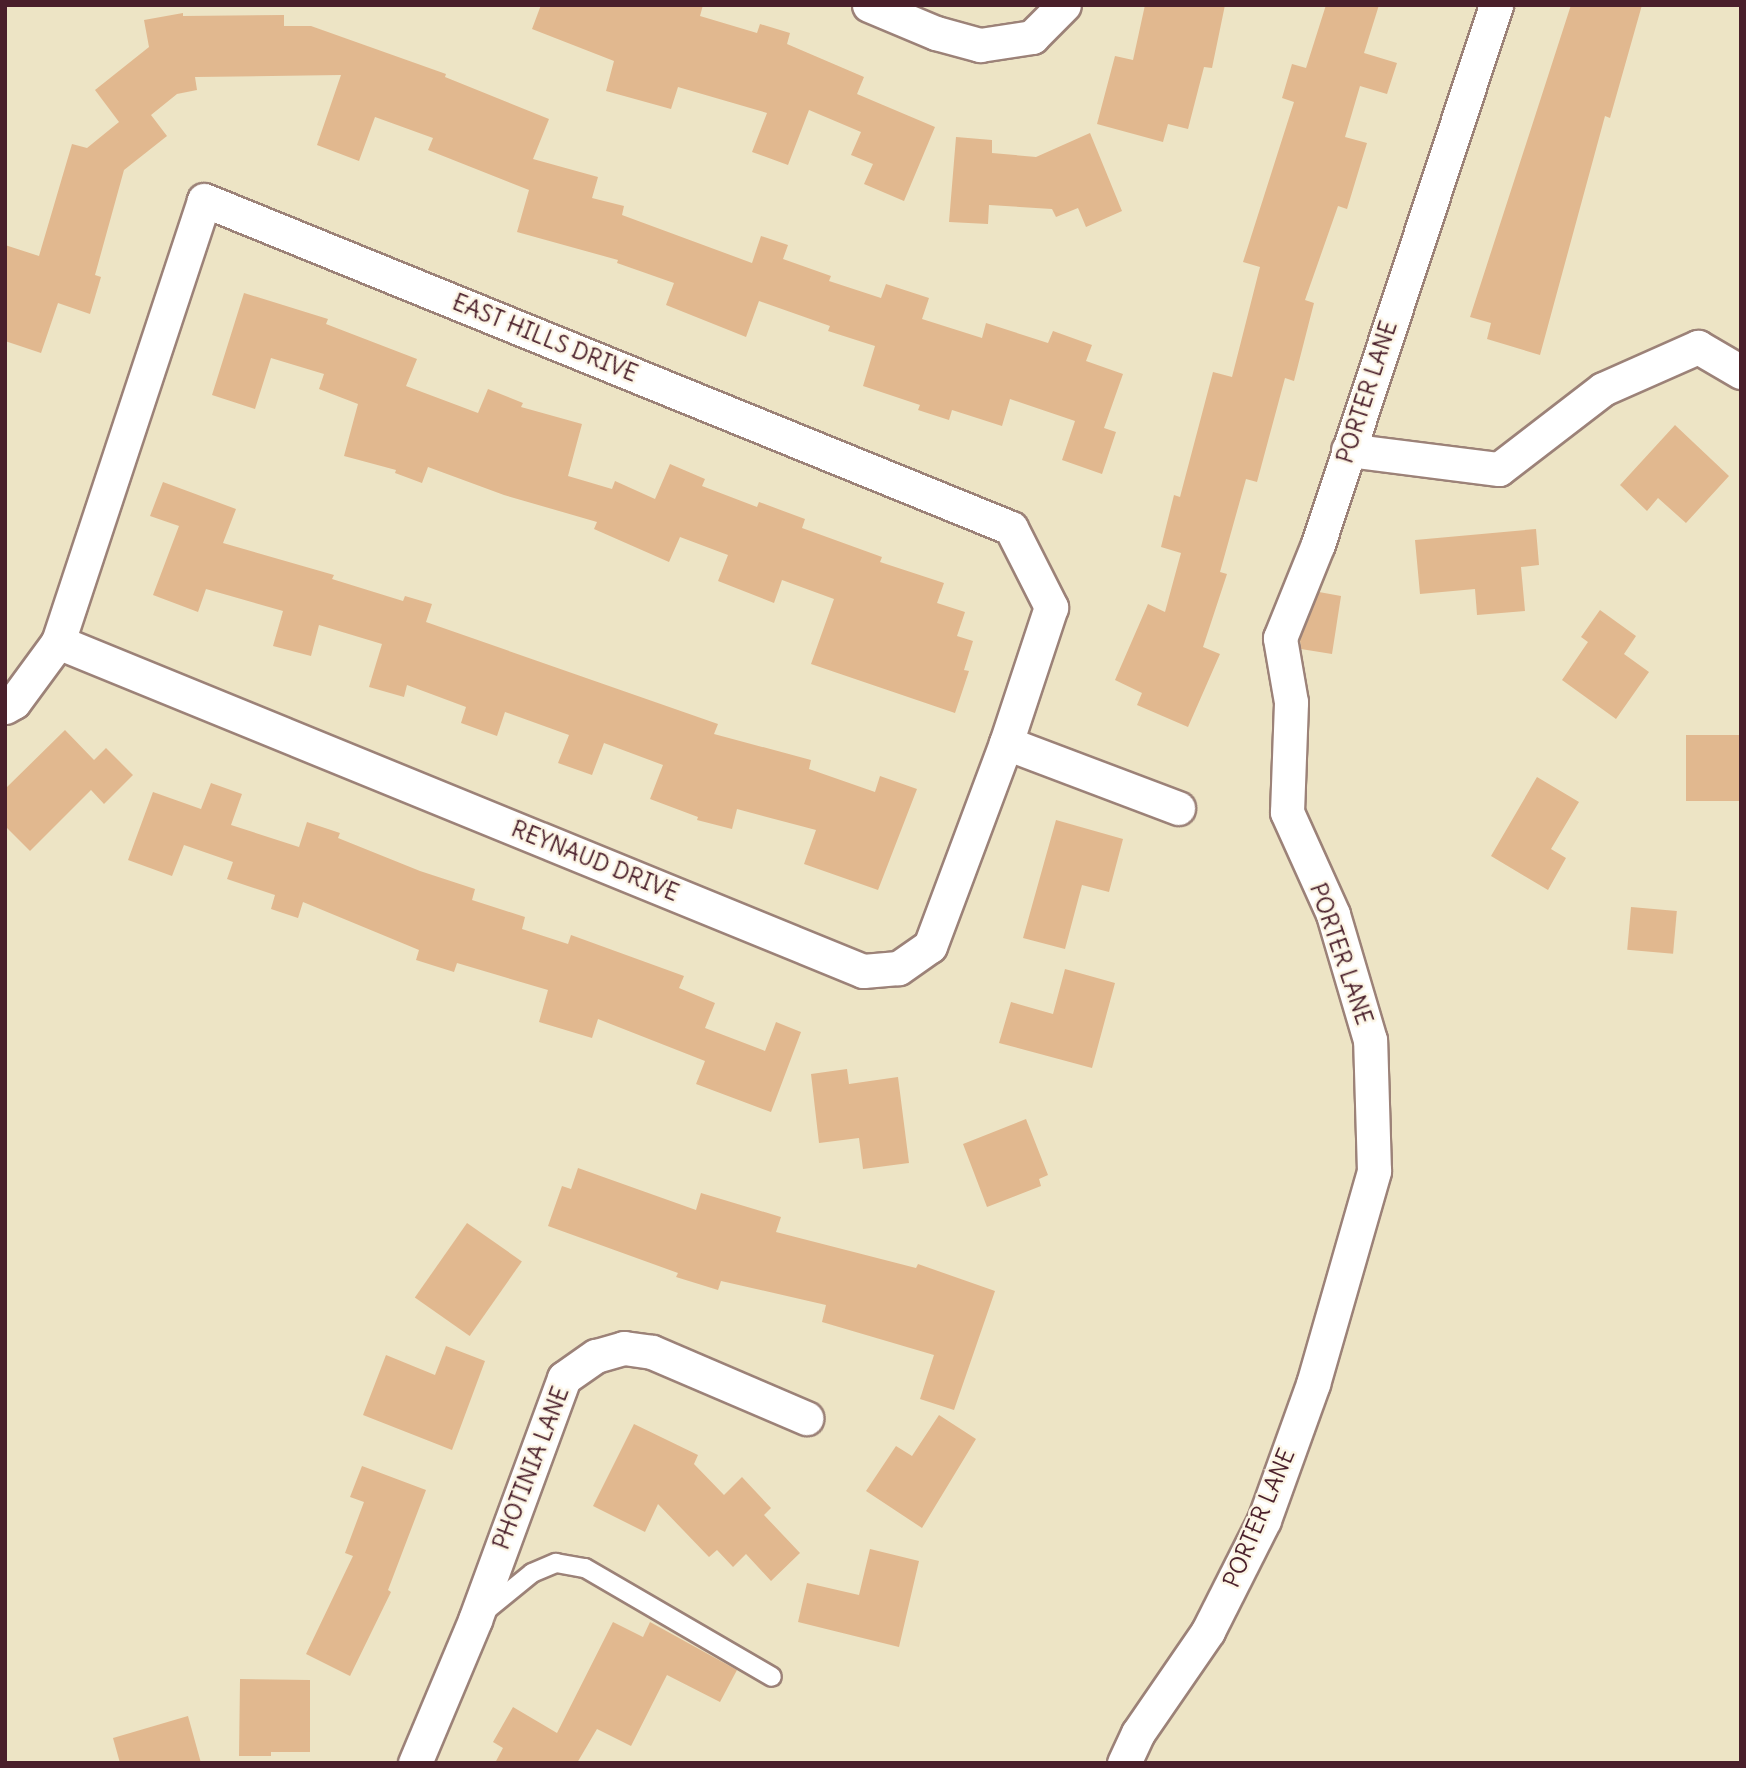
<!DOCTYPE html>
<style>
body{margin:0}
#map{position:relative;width:1746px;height:1768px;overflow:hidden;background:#ede4c5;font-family:Delius,sans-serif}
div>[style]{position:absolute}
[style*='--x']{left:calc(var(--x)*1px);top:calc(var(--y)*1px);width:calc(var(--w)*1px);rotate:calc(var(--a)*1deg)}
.building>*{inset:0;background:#e1b88f;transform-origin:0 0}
.roads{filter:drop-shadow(2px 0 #9c8278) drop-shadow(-2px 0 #9c8278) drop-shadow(0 2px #9c8278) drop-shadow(0 -2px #9c8278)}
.lane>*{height:18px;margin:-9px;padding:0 9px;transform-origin:9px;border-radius:9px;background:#fff}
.street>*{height:33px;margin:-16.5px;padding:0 16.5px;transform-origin:16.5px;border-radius:16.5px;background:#fff}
span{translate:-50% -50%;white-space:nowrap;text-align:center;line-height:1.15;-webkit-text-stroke:5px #fcf5e5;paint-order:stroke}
.street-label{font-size:23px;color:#4a1f2b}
.frame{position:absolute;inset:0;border:7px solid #4a1f2b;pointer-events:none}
</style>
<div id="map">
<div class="building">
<i style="clip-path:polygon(541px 5px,703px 5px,700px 16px,757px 33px,760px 24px,790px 33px,787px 44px,864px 77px,857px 94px,935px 127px,904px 201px,864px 184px,873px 164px,851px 155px,861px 132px,809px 110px,788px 165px,752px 152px,767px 113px,678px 87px,671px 109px,606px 91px,614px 61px,532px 29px)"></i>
<i style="clip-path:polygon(1145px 5px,1225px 5px,1212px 68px,1204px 67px,1188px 129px,1168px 124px,1163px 142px,1097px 124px,1115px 56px,1133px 60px)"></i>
<i style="clip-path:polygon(1326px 5px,1379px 5px,1364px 53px,1397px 63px,1387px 94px,1360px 86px,1345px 137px,1367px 143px,1347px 209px,1338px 206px,1305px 300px,1314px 303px,1294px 381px,1285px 378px,1257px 482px,1246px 479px,1220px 572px,1227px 574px,1203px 647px,1220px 654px,1188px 727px,1137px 705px,1142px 693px,1115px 680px,1148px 604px,1165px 612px,1181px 553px,1161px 547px,1174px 495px,1180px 497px,1213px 372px,1232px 377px,1260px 267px,1243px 262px,1294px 102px,1282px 98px,1292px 64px,1306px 68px)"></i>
<i style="clip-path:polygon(1571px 5px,1642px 5px,1610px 118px,1605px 116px,1540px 355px,1487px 339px,1491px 323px,1470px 317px)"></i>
<i style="clip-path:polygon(183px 13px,183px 16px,284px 15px,284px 26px,311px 26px,446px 74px,445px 77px,549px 119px,533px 159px,598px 177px,592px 198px,624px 206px,622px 215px,752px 263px,761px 236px,788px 245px,783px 259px,831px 276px,829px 281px,881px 298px,886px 284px,929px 298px,922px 319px,982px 338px,986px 323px,1048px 343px,1053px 331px,1092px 345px,1086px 361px,1123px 374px,1104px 428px,1116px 432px,1102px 474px,1062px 460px,1075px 421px,1010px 399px,1002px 426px,952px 410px,949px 420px,918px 410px,920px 405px,863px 386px,875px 346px,828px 331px,830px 326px,759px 301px,746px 337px,666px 305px,674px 283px,617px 263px,618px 260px,517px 232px,529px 190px,428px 150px,433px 138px,375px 117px,359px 161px,317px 145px,341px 75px,195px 77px,197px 90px,177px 94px,151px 115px,167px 136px,124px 170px,95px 275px,101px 277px,90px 314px,58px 303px,41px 353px,5px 341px,5px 245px,39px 256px,72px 144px,87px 148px,119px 122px,95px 90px,149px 47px,144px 20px)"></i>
<i style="clip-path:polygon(1090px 133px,1122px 211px,1086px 227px,1078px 208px,1056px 217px,1052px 209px,989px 205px,988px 224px,949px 222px,956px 137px,992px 140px,992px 153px,1036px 157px)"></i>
<i style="clip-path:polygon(244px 293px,328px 319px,326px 324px,417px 359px,406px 386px,478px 413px,488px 389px,523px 403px,521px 407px,582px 424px,568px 476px,612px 489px,615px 481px,655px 499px,670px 464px,705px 479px,702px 486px,757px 507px,759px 502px,805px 519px,802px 528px,882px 557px,880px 562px,944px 583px,937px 603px,965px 612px,957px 636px,973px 641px,964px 670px,969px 671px,955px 713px,811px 664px,834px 599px,782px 580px,774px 603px,718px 581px,728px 555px,680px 537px,669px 562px,594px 529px,597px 522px,504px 495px,428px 467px,422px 483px,395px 473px,396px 470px,344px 456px,358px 404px,319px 389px,324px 374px,271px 358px,255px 409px,212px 395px)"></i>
<i style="clip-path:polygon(1675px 425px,1729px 476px,1686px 523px,1658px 498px,1647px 511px,1620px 485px)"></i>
<i style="clip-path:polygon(163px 482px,236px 509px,223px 543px,334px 575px,332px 579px,403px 601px,405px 596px,432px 604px,426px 622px,718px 724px,714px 734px,811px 760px,809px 769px,875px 792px,880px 776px,917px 789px,878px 890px,804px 864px,816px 830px,737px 809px,732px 829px,697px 820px,698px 817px,650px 799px,663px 765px,604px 743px,592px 775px,558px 763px,569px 735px,505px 712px,497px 736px,461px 723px,466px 707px,407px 685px,404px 697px,369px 687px,382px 644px,319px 625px,311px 656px,273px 646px,283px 611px,206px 589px,198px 612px,153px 595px,179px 526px,150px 516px)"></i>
<i style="clip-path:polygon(1536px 529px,1539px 565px,1521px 567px,1525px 611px,1477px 615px,1475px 589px,1420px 594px,1415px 540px)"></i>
<i style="clip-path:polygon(1319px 592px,1341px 596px,1332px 654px,1301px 649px,1300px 640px)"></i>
<i style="clip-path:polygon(1600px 610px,1636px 636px,1624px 654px,1649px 672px,1616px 719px,1562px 680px,1588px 642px,1581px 637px)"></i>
<i style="clip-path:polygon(65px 730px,94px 760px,106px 748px,133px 775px,104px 804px,91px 790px,30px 851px,5px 826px,5px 789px)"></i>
<i style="left:1741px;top:735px;width:66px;height:55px;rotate:90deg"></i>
<i style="clip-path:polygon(1537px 777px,1579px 802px,1551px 849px,1566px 858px,1548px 890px,1491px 856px)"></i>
<i style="clip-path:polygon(211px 783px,242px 794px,231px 825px,299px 847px,307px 822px,340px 833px,338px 838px,420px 871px,475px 889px,472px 900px,525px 917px,522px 929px,568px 944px,571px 935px,684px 976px,679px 988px,715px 1003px,705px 1028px,765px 1051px,776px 1022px,801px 1032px,771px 1112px,696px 1084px,705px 1061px,598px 1019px,592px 1038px,539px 1022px,548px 990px,457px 963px,454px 972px,416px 960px,419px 950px,303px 902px,298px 918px,271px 909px,275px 895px,227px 879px,233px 862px,184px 845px,172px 876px,128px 860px,153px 792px,201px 809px)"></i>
<i style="clip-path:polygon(1056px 820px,1123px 839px,1109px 892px,1082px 885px,1065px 949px,1023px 938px)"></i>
<i style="left:1631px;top:907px;width:46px;height:43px;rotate:5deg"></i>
<i style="clip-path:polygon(1065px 969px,1115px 983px,1092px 1068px,999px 1043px,1011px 1002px,1053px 1014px)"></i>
<i style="clip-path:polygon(847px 1069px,849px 1084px,898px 1077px,909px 1163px,863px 1169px,859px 1138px,819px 1143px,811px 1074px)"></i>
<i style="clip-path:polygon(1026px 1119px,1048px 1175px,1039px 1179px,1041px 1186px,987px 1207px,963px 1144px)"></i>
<i style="clip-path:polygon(578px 1168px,696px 1210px,701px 1193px,781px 1217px,776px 1232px,916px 1268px,918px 1264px,995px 1291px,954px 1410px,920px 1399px,934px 1355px,822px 1322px,826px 1305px,721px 1281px,718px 1290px,676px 1277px,678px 1273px,548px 1226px,562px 1186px,571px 1189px)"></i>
<i style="left:467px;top:1223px;width:67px;height:91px;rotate:35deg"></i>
<i style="clip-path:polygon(446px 1346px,485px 1361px,452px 1450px,363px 1415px,386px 1355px,435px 1375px)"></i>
<i style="clip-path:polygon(939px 1415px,976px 1439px,922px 1528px,866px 1491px,896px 1446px,912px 1456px)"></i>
<i style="clip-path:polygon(634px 1424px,698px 1455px,694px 1464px,724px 1495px,742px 1477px,771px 1508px,764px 1515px,800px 1553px,771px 1581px,746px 1554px,733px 1567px,717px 1550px,709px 1557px,658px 1504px,645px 1532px,593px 1506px)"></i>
<i style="clip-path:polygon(362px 1466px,426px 1490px,388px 1590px,391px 1592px,350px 1676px,306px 1654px,353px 1556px,345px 1553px,364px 1502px,350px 1497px)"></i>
<i style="clip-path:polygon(870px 1549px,919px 1561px,899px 1647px,798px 1622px,807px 1583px,859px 1595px)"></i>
<i style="clip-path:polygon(613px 1622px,643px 1637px,650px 1622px,737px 1670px,720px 1702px,667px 1675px,631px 1746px,597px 1729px,577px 1763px,495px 1763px,503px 1748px,493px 1742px,513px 1707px,557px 1733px)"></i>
<i style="clip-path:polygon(240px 1679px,310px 1680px,310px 1752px,271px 1752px,271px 1756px,239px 1756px)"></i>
<i style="clip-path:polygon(188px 1716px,201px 1763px,120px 1763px,113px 1738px)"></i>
</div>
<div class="roads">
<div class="lane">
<i style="--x:483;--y:1613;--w:63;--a:-39.2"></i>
<i style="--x:532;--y:1573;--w:26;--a:-23"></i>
<i style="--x:556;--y:1563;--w:29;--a:10"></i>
<i style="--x:585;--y:1568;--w:216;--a:30.2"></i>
</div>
<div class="street">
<i style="--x:869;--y:5;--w:73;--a:22.7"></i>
<i style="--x:936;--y:33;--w:46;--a:15.3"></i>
<i style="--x:980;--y:45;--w:53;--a:-8.7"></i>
<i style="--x:1032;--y:37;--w:45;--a:-45"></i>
<i style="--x:1348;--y:450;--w:152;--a:7.2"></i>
<i style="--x:1499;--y:469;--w:131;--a:-37.6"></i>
<i style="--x:1603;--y:389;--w:104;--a:-23.9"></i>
<i style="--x:1698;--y:347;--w:50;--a:30.2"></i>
<i style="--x:5;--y:707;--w:10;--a:-29"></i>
<i style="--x:14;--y:702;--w:74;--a:-53.7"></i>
<i style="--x:58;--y:642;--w:465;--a:-71.7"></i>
<i style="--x:204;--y:200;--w:871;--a:22.12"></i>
<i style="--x:1011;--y:528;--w:89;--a:63.1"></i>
<i style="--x:1051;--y:607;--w:143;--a:108.3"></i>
<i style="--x:1006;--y:743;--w:217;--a:110.5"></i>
<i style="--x:930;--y:946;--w:39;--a:145"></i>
<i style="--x:898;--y:968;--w:35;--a:175"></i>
<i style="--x:863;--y:971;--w:870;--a:-157.77"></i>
<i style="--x:1006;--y:743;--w:184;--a:20.7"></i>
<i style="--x:415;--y:1763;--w:155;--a:-67.2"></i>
<i style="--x:475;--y:1620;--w:258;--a:-69.8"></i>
<i style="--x:564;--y:1378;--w:39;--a:-35"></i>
<i style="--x:596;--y:1356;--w:29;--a:-16"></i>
<i style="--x:624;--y:1348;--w:28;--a:8"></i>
<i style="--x:652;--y:1352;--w:168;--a:23.2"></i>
<i style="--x:1124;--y:1763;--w:33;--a:-65"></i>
<i style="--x:1138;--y:1733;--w:124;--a:-55.5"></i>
<i style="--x:1208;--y:1631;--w:124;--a:-63.2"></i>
<i style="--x:1264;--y:1520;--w:145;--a:-70.2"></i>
<i style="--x:1313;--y:1384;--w:222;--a:-74"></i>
<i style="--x:1374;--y:1171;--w:131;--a:-91.7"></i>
<i style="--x:1370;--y:1040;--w:131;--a:-106.4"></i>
<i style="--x:1333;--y:914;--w:112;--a:-114.3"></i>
<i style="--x:1287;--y:812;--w:110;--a:-87.9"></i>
<i style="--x:1291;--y:702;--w:65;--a:-99.8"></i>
<i style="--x:1280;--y:638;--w:101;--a:-68"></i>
<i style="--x:1318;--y:544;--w:568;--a:-71.72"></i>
</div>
</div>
<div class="street-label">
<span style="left:545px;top:338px;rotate:22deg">EAST HILLS DRIVE</span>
<span style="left:1367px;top:392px;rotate:-72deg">PORTER LANE</span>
<span style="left:595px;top:861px;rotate:22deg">REYNAUD DRIVE</span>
<span style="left:1341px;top:954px;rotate:71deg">PORTER LANE</span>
<span style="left:531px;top:1468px;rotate:-69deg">PHOTINIA LANE</span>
<span style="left:1259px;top:1518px;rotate:-67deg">PORTER LANE</span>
</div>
<div class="frame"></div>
</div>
